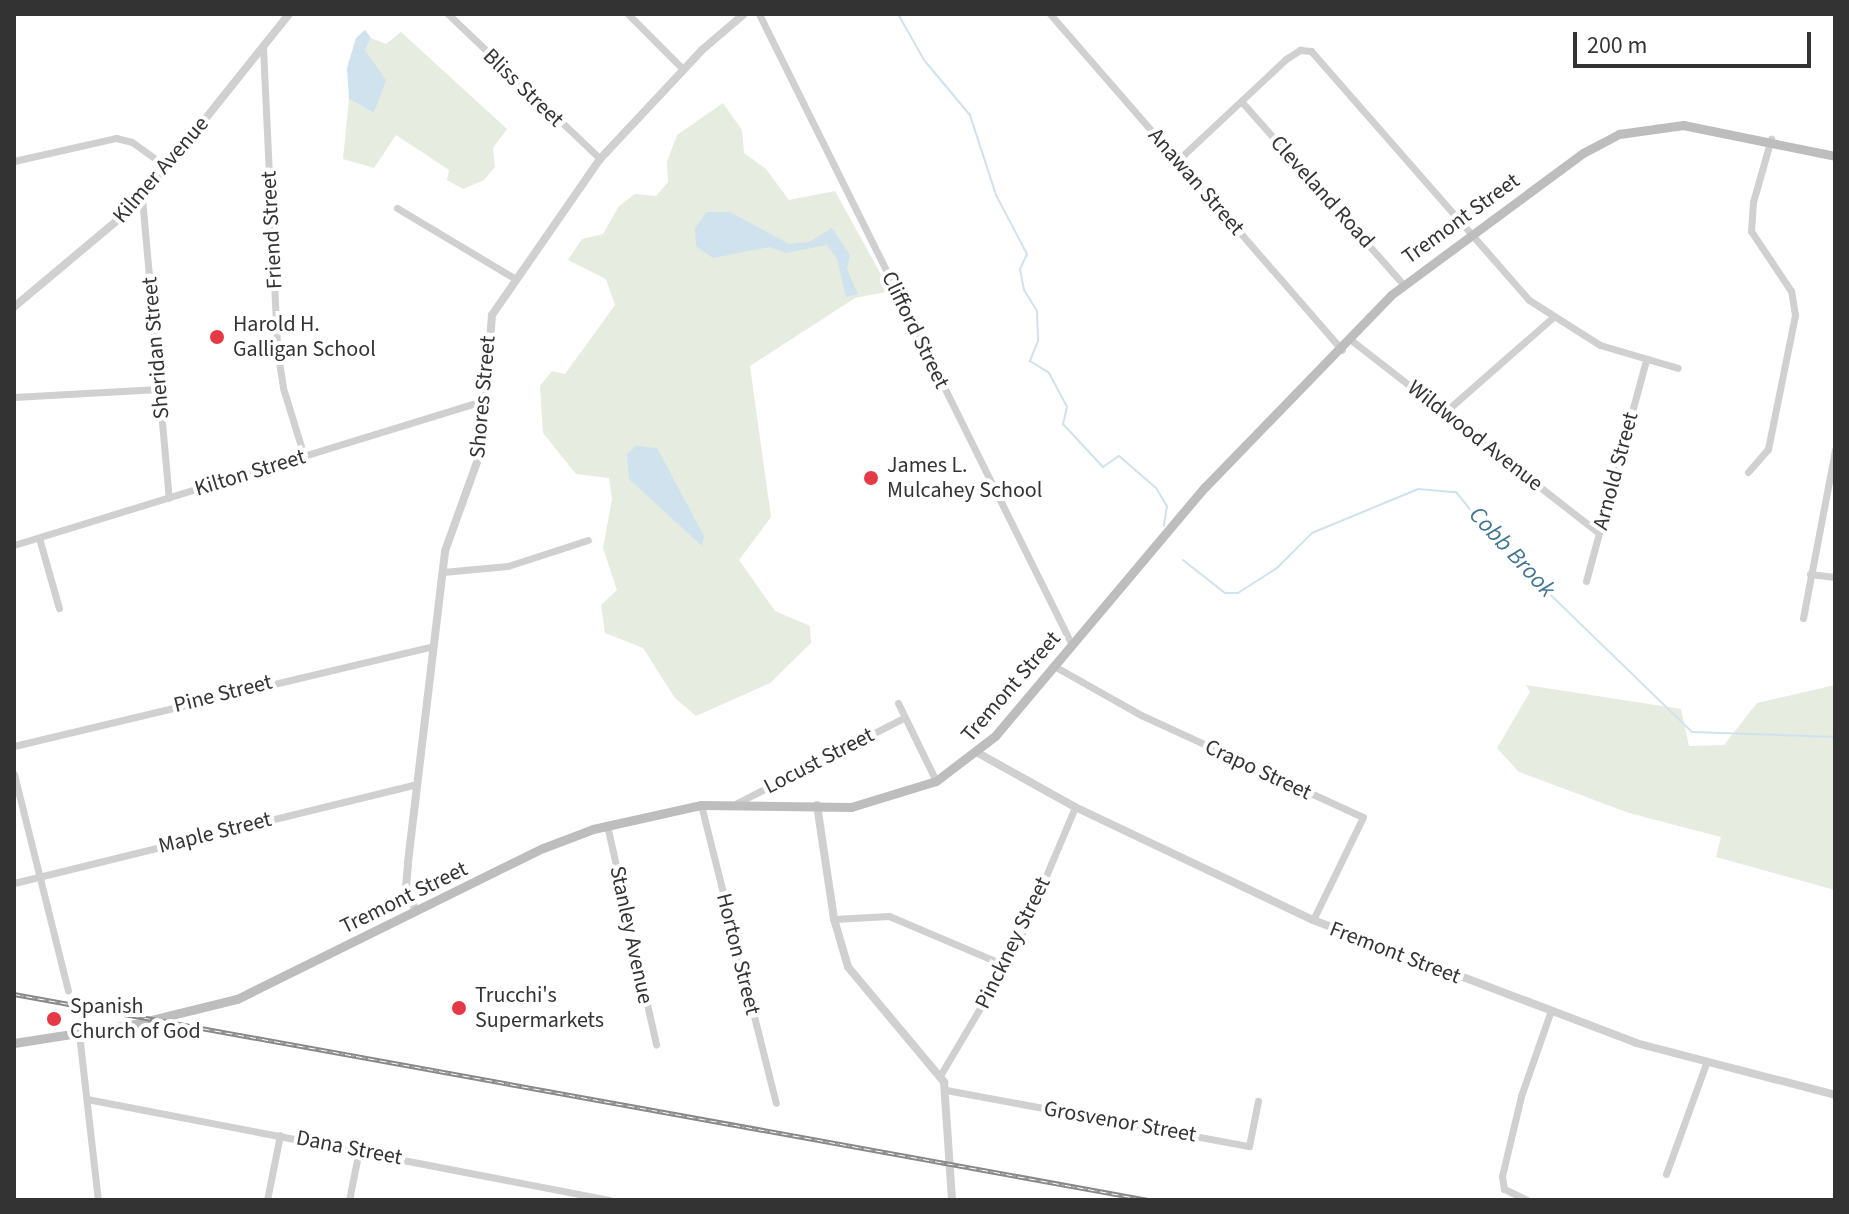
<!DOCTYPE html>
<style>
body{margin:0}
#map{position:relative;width:1849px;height:1214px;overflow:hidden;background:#fff;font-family:"Source Sans 3",sans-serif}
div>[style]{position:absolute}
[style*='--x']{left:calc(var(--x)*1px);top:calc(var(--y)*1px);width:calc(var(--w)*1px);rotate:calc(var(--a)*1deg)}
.green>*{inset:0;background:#e6ecdf}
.water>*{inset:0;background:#cfe2ee}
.stream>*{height:2px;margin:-1px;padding:0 1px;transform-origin:1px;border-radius:1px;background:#cfe2ee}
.minor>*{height:7px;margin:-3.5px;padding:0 3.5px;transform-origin:3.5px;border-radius:3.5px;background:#d0d0d0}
.tertiary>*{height:8px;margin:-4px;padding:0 4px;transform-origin:4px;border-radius:4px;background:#d0d0d0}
.secondary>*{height:9px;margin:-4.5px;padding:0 4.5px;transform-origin:4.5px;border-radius:4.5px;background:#bdbdbd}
.rail>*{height:5px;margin-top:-2.5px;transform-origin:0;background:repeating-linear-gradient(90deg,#fff 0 6px,#888 0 12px);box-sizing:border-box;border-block:2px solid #888}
.dots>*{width:22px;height:22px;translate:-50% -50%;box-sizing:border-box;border:4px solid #fff;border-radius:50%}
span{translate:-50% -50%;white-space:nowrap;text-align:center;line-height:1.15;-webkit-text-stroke:8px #fff;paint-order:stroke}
.street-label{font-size:22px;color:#333}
.poi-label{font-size:22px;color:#333}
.left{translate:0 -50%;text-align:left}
.water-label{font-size:24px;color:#3f7597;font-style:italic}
.frame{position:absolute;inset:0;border:16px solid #333;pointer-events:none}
.scale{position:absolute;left:1573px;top:32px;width:238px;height:36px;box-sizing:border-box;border:4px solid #333;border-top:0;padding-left:10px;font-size:24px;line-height:28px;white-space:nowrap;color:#333;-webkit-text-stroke:6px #fff;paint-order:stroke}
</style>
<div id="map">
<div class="green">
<i style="clip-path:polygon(401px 32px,507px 129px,493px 148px,495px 167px,484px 180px,463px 189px,447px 180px,449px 170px,396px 135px,374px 168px,343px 159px,349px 99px,374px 113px,385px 80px,365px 50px,371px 38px,386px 44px)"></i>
<i style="clip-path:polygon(723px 103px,742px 130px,744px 153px,766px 169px,789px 200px,835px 191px,890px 291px,855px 298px,750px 366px,771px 517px,739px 560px,775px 611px,810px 626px,811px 643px,770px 683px,696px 716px,675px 698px,643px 648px,605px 633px,601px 605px,617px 590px,603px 548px,612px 499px,609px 478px,576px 474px,543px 433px,540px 386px,552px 371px,565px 374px,615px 305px,606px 279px,568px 260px,582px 239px,603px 234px,619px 206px,635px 194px,656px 196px,668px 182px,667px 162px,677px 135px)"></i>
<i style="clip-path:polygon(1526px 685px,1681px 709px,1689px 746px,1724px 745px,1757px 703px,1835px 685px,1835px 890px,1716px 857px,1721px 837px,1629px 813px,1519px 772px,1497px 748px,1530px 692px)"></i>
</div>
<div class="water">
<i style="clip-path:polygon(365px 30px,371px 38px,365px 50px,386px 80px,374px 113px,349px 99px,347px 68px,356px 38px)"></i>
<i style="clip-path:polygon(707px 212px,730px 212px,789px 244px,809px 242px,832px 228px,850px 255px,847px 269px,858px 294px,846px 297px,837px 259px,827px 245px,786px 253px,769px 247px,713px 258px,696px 246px,695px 228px)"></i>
<i style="clip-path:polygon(636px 446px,657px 448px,704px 536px,702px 546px,629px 479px,627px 454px)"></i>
</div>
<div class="stream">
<i style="--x:898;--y:14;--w:53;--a:60.5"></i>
<i style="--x:924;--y:60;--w:72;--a:50.1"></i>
<i style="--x:970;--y:115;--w:84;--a:72"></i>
<i style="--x:996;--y:195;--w:67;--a:62.3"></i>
<i style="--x:1027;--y:254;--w:17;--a:115"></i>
<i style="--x:1020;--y:269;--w:21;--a:79"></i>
<i style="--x:1024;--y:290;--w:25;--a:58"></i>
<i style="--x:1037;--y:311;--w:30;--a:88"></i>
<i style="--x:1038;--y:341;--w:22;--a:112"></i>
<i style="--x:1030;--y:361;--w:22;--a:32"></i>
<i style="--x:1049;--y:373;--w:38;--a:62"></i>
<i style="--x:1067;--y:407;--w:17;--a:103"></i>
<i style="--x:1063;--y:424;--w:59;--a:47.1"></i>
<i style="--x:1103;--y:467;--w:19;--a:-35"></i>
<i style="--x:1119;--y:456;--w:49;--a:40.9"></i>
<i style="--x:1156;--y:488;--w:21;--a:59"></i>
<i style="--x:1167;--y:506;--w:20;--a:99"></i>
<i style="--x:1183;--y:560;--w:53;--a:38.2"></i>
<i style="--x:1225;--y:593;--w:13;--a:0"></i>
<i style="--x:1238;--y:593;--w:46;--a:-32.7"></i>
<i style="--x:1277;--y:568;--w:49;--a:-45"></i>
<i style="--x:1312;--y:533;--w:115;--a:-22.5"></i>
<i style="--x:1418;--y:489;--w:38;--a:5"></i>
<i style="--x:1456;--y:492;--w:67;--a:51.1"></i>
<i style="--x:1498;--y:544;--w:270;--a:44.1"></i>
<i style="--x:1692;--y:732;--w:143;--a:2"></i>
</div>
<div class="minor">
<i style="--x:448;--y:14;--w:210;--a:43.6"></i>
<i style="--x:628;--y:14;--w:78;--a:45"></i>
<i style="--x:759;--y:14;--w:704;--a:63.62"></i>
<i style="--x:1050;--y:14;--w:445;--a:49"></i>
<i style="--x:263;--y:48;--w:301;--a:87.3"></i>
<i style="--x:277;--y:349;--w:39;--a:81"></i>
<i style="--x:283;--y:388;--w:71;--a:72.8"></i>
<i style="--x:1241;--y:101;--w:244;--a:48.5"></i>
<i style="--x:1178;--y:160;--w:148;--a:-43.1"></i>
<i style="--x:1286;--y:59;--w:17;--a:-33"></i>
<i style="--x:1300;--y:50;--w:11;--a:5"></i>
<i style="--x:1311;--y:51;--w:331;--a:48.8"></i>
<i style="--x:1529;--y:300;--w:84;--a:32.4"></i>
<i style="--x:1600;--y:345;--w:81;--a:16.4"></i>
<i style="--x:14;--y:161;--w:105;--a:-12.7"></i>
<i style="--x:116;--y:138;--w:16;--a:14"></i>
<i style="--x:132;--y:142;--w:44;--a:35.8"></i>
<i style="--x:142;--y:198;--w:301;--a:84.9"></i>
<i style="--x:397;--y:208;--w:136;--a:30.9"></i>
<i style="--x:1351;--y:340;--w:314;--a:37.9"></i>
<i style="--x:14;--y:397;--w:145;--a:-3.2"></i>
<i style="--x:1445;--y:412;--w:142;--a:-41.3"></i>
<i style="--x:1748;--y:472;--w:30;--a:-49"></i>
<i style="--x:1768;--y:449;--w:137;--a:-78.6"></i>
<i style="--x:1795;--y:315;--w:24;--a:-99"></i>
<i style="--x:1791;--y:291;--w:72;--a:-123.7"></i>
<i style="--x:1751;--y:231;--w:29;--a:-86"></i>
<i style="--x:1753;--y:202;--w:66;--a:-74.1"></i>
<i style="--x:39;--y:538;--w:73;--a:74.1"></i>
<i style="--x:14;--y:545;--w:493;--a:-17.1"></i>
<i style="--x:443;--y:572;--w:65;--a:-5.3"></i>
<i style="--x:508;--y:566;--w:84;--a:-18"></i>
<i style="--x:1810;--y:574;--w:25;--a:7"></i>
<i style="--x:1586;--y:581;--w:229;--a:-74.8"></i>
<i style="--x:1803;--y:618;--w:171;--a:-79.2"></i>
<i style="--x:1054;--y:666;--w:100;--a:29.4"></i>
<i style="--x:1141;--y:715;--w:244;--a:24.7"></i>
<i style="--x:1363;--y:817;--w:114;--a:115.9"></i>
<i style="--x:898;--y:703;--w:87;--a:64"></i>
<i style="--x:14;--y:746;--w:431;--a:-13.4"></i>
<i style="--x:14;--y:774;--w:223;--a:76"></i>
<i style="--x:735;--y:804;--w:190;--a:-27"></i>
<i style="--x:701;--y:805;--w:307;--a:75.9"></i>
<i style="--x:607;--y:825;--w:225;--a:77.4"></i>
<i style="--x:14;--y:883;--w:414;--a:-13.8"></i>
<i style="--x:834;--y:919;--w:55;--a:-3.1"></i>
<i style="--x:889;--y:916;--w:128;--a:23"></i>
<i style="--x:79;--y:1034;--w:167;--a:83.5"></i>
<i style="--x:941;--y:1074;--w:147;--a:-59.4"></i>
<i style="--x:1016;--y:947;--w:152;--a:-67.1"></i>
<i style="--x:946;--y:1090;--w:308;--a:10.5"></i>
<i style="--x:1249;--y:1146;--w:46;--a:-78.7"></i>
<i style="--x:87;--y:1099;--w:533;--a:10.93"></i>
<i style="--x:1666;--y:1174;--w:120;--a:-70.1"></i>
<i style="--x:267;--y:1200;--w:66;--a:-78.7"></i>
<i style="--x:349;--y:1200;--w:51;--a:-78.7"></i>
<i style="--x:1527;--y:1200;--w:25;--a:-154"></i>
<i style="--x:1504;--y:1189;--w:13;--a:-99"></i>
<i style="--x:1502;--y:1176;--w:82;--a:-76.6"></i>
<i style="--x:1521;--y:1096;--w:88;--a:-70.7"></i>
</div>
<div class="tertiary">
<i style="--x:14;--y:307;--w:163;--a:-40"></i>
<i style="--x:139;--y:202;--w:241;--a:-51.4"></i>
<i style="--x:978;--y:753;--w:111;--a:29.1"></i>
<i style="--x:1075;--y:807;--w:263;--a:25.4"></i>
<i style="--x:1313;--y:920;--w:346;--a:20.8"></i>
<i style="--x:1636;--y:1043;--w:206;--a:14.6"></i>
<i style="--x:817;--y:805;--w:115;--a:81.5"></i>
<i style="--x:834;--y:919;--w:50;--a:73.7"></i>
<i style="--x:848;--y:967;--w:150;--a:50.1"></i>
<i style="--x:944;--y:1082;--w:118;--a:86.1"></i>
<i style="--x:416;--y:911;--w:26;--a:-113"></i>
<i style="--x:406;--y:887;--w:25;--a:-85"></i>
<i style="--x:408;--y:862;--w:313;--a:-83.2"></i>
<i style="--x:445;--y:551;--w:109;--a:-70.2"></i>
<i style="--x:482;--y:448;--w:133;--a:-85.7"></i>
<i style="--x:492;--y:315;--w:190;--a:-55.3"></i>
<i style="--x:600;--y:159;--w:149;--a:-46.9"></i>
<i style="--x:702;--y:50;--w:55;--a:-40.6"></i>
</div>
<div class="secondary">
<i style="--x:14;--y:1043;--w:122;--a:-8.9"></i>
<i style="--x:135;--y:1024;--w:105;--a:-13.8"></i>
<i style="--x:237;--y:999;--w:341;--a:-26.3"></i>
<i style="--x:543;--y:848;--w:53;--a:-20.8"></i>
<i style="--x:593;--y:829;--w:111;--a:-12.5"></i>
<i style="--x:701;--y:805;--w:150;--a:0.8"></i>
<i style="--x:851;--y:807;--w:89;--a:-17"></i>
<i style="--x:936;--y:781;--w:74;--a:-37.3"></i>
<i style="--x:995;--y:736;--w:326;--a:-49.9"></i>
<i style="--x:1205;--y:487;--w:267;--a:-45.9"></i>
<i style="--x:1391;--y:295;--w:239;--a:-36.5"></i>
<i style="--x:1583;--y:153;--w:41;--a:-27.8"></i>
<i style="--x:1619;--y:134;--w:65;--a:-8"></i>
<i style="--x:1683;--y:125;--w:155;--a:11.5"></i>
</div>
<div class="rail">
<i style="--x:14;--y:994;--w:1154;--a:10.29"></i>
</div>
<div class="dots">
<i style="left:217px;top:337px;background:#e63946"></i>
<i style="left:871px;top:478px;background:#e63946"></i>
<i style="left:459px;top:1008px;background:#e63946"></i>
<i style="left:54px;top:1019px;background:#e63946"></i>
</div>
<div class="street-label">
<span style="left:523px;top:88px;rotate:44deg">Bliss Street</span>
<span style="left:161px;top:170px;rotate:-49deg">Kilmer Avenue</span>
<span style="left:1196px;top:182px;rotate:49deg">Anawan Street</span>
<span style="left:1322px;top:192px;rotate:48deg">Cleveland Road</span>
<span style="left:1461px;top:219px;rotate:-36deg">Tremont Street</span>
<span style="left:272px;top:230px;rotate:-93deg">Friend Street</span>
<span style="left:915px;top:330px;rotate:64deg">Clifford Street</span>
<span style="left:156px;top:348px;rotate:-95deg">Sheridan Street</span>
<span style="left:483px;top:397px;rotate:-85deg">Shores Street</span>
<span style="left:1475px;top:436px;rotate:38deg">Wildwood Avenue</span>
<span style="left:1616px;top:471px;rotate:-75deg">Arnold Street</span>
<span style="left:250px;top:473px;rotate:-17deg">Kilton Street</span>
<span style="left:1011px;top:687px;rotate:-49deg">Tremont Street</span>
<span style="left:223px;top:694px;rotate:-14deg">Pine Street</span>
<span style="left:819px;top:761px;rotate:-27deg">Locust Street</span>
<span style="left:1258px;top:770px;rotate:25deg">Crapo Street</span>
<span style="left:215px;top:833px;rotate:-14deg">Maple Street</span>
<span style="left:404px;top:898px;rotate:-26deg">Tremont Street</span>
<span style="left:631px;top:935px;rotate:78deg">Stanley Avenue</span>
<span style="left:1013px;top:943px;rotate:-64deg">Pinckney Street</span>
<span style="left:1395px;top:953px;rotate:21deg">Fremont Street</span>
<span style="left:738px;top:954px;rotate:76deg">Horton Street</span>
<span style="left:1120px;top:1122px;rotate:10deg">Grosvenor Street</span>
<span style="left:349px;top:1148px;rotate:11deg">Dana Street</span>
</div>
<div class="poi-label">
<span class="left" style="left:233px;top:337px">Harold H.<br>Galligan School</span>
<span class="left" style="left:887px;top:478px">James L.<br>Mulcahey School</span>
<span class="left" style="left:475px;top:1008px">Trucchi's<br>Supermarkets</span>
<span class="left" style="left:70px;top:1019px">Spanish<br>Church of God</span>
</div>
<div class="water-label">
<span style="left:1512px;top:552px;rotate:47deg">Cobb Brook</span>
</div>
<div class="frame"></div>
<div class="scale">200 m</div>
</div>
